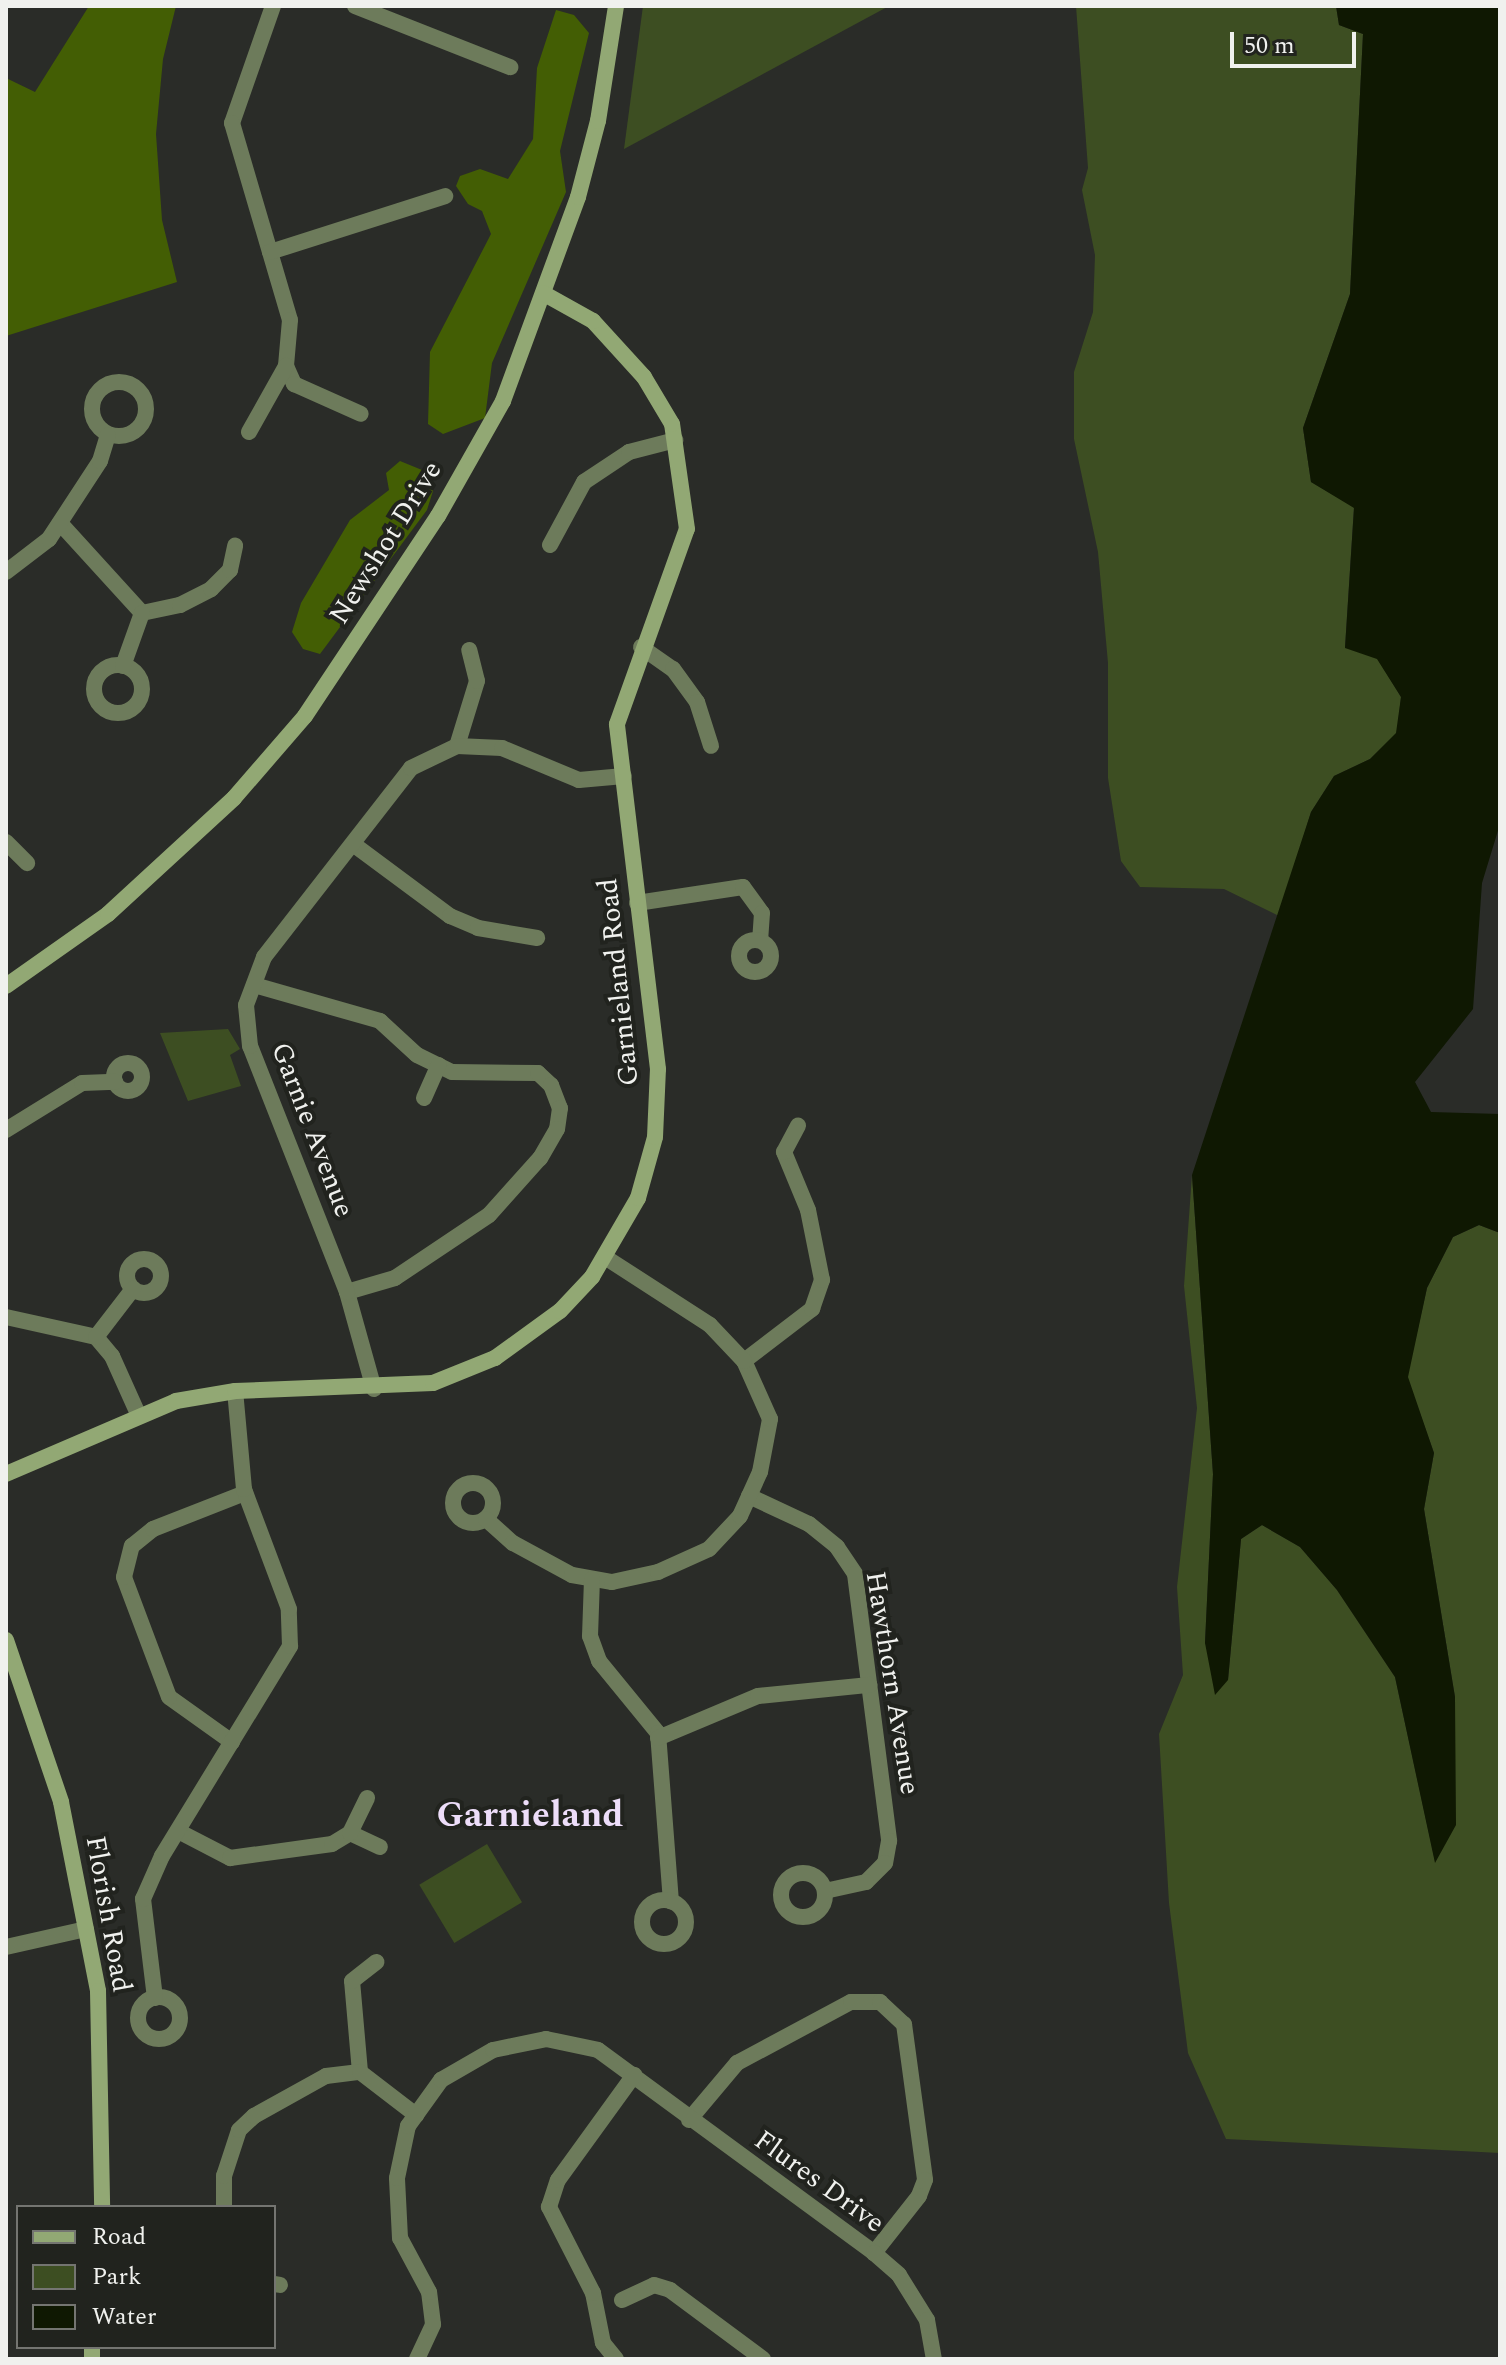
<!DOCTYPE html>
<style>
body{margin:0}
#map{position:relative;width:1506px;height:2365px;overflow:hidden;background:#2a2c28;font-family:Spectral,serif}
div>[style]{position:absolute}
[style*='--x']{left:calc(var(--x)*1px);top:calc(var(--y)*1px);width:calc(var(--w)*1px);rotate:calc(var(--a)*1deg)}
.green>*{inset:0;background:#3d4e22;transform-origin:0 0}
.forest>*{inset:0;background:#435e04}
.water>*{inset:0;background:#0f1802}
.street>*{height:16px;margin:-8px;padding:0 8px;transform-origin:8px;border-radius:8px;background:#6d7b5b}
.street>.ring{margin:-8px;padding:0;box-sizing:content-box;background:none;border:16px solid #6d7b5b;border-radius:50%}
.secondary>*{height:16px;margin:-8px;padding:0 8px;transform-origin:8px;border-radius:8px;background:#92a874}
span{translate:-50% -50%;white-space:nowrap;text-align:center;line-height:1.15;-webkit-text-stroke:8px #21231e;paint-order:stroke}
.street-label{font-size:28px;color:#f0f1ee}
.district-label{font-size:36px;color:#edddf9;font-weight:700}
.frame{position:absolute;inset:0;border:8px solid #f0f1ee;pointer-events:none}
.legend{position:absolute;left:16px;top:2205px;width:260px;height:144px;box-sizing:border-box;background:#21231e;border:2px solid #747571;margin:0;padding:10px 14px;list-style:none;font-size:24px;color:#f0f1ee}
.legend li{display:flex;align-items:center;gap:16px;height:40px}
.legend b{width:40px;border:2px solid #747571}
.scale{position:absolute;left:1230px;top:32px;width:126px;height:36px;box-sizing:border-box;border:4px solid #f0f1ee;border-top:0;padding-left:10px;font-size:24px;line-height:28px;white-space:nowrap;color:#f0f1ee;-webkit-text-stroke:6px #21231e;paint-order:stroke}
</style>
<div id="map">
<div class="green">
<i style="clip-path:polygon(643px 6px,889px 6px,624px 149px)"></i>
<i style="clip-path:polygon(1076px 6px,1336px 6px,1339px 25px,1363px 34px,1350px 294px,1303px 428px,1311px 482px,1354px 507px,1345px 647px,1377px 658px,1401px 697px,1397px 733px,1370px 759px,1334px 776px,1311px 812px,1279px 916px,1224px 889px,1140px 887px,1121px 861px,1108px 778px,1108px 663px,1098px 552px,1074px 439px,1074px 372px,1093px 312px,1095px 255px,1082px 190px,1088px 168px)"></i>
<i style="clip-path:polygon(228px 1029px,240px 1049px,230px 1055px,241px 1086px,188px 1101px,160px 1033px)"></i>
<i style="clip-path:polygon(1192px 1175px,1213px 1474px,1205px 1643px,1228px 1680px,1241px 1539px,1262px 1525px,1300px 1547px,1337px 1590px,1395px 1677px,1435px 1861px,1455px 1697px,1424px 1509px,1434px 1453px,1407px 1377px,1427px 1288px,1453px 1237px,1479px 1225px,1500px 1233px,1500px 2153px,1226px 2139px,1188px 2053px,1169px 1903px,1159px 1734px,1183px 1675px,1177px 1587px,1197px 1408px,1184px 1286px)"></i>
<i style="left:487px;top:1844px;width:68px;height:79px;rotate:59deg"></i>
</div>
<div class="forest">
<i style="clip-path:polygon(89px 6px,176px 6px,163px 59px,156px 134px,162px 220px,177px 282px,6px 336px,6px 78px,35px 92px)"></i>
<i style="clip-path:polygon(556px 10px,574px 15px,589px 33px,560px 151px,566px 192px,492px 363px,485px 418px,443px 434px,428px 424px,430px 352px,491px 234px,482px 211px,468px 204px,456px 186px,460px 176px,480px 169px,508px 179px,533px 139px,537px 68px)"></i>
<i style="clip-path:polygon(400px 461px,422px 470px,433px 491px,427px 510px,320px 654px,303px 649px,292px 632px,301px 603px,350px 520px,389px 490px,386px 473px)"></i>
</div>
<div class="water">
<i style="clip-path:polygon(1336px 6px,1500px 6px,1500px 824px,1482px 883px,1473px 1009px,1415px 1082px,1431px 1112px,1500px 1114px,1500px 1233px,1479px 1225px,1453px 1237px,1427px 1288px,1408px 1377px,1434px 1453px,1424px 1509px,1455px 1697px,1456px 1825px,1435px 1863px,1395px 1677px,1337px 1590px,1300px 1547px,1262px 1525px,1241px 1539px,1228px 1680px,1215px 1695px,1205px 1643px,1213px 1474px,1192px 1175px,1311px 812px,1334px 776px,1370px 759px,1396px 733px,1401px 697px,1377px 659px,1345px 648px,1354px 508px,1311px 482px,1303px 428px,1350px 294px,1363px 34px,1339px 25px)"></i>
</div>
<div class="street">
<i style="--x:273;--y:6;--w:124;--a:109.3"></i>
<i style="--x:232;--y:123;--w:205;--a:73.6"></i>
<i style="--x:290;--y:320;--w:46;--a:95"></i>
<i style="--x:286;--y:366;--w:20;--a:66"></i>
<i style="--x:294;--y:384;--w:73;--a:24.1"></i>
<i style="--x:355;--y:6;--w:167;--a:21.5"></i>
<i style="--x:270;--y:252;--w:184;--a:-17.7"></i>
<i class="ring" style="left:92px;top:382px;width:38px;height:38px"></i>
<i style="--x:249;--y:432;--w:76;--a:-60.7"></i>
<i style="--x:60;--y:523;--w:122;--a:47.7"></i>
<i style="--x:142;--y:613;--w:39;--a:-12"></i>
<i style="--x:180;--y:605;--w:35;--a:-27"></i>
<i style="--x:211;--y:589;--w:27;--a:-45"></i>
<i style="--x:230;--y:570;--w:25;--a:-78"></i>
<i style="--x:550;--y:545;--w:72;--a:-61.6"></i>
<i style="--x:584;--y:482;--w:54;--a:-33.7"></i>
<i style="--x:629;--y:452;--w:48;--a:-14.6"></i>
<i style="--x:6;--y:572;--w:54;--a:-37.5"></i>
<i style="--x:49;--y:539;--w:93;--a:-56.8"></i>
<i style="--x:100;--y:461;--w:27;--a:-73"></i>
<i style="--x:641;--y:647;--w:39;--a:35"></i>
<i style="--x:673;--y:669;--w:41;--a:54"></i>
<i style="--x:697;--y:702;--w:46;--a:72.3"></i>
<i class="ring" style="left:94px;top:665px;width:32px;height:32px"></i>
<i style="--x:123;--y:666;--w:56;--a:-70.3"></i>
<i style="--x:457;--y:746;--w:68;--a:-72.9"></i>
<i style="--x:477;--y:681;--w:32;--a:-104"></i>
<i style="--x:6;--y:842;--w:30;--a:45"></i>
<i style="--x:353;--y:844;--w:121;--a:36.6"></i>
<i style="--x:450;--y:916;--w:30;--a:23"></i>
<i style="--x:478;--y:928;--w:60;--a:9.6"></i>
<i style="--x:637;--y:903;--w:107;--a:-8.6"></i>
<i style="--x:743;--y:887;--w:32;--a:54"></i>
<i style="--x:762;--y:913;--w:27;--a:94"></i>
<i class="ring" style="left:739px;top:940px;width:16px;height:16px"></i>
<i style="--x:254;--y:985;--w:131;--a:15.9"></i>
<i style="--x:380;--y:1021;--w:50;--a:42.6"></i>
<i style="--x:417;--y:1055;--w:39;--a:26"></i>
<i style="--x:452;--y:1072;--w:86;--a:0.7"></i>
<i style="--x:538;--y:1073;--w:18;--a:43"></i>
<i style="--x:551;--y:1085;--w:25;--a:69"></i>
<i style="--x:560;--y:1108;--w:21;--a:98"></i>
<i style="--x:557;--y:1129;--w:34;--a:120"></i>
<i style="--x:540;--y:1158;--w:76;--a:131.8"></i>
<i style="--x:489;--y:1215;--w:113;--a:146.2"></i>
<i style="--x:395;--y:1278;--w:50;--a:163.7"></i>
<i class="ring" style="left:114px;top:1063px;width:12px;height:12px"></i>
<i style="--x:424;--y:1098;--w:36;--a:-66"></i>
<i style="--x:6;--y:1130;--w:89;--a:-31.7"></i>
<i style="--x:82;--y:1083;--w:33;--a:-2"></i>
<i class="ring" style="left:127px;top:1259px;width:18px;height:18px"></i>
<i style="--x:6;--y:1317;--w:92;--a:12.5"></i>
<i style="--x:96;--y:1337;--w:25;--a:50"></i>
<i style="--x:112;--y:1356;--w:66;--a:65.8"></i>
<i style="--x:96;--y:1337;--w:61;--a:-52.4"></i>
<i style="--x:744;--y:1361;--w:86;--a:-37.4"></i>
<i style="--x:812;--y:1309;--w:31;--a:-71"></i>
<i style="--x:822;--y:1280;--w:71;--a:-101.3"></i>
<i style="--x:808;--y:1210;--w:63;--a:-112.5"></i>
<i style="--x:784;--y:1152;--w:30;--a:-62"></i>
<i style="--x:374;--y:1389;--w:101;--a:-105.6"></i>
<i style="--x:347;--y:1292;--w:264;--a:-111.5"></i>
<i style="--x:250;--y:1046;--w:41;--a:-95.6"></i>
<i style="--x:246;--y:1005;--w:51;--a:-69.4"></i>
<i style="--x:264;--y:957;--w:239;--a:-52.1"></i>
<i style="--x:411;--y:768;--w:51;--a:-25.6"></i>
<i style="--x:457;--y:746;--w:45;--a:2.5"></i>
<i style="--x:502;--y:748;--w:83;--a:22.6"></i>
<i style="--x:579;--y:780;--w:45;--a:-5.1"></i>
<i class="ring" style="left:453px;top:1483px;width:24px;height:24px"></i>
<i style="--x:749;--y:1496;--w:66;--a:25"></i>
<i style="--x:809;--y:1524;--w:36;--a:39"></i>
<i style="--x:837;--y:1547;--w:32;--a:56"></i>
<i style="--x:855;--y:1574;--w:269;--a:82.7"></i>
<i style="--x:889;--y:1841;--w:22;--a:100"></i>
<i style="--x:885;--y:1863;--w:27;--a:135"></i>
<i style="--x:866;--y:1882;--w:42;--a:167.6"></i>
<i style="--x:486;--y:1519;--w:36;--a:42"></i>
<i style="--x:513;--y:1543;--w:67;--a:28.5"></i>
<i style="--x:572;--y:1575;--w:41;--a:9.9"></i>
<i style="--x:612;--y:1582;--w:47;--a:-12.3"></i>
<i style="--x:658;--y:1572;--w:56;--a:-24.3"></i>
<i style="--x:709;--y:1549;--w:45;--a:-46.8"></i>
<i style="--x:740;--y:1516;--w:48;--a:-65.6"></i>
<i style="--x:760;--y:1472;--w:54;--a:-79.3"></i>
<i style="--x:770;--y:1419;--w:64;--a:-114.1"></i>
<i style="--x:744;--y:1361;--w:50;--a:-133.4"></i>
<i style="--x:710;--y:1325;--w:125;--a:-147.1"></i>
<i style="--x:592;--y:1579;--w:57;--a:92"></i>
<i style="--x:590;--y:1636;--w:27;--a:70"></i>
<i style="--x:599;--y:1661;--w:93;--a:50.7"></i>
<i style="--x:658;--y:1733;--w:169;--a:85.6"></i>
<i style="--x:658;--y:1738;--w:108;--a:-22.8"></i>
<i style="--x:758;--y:1696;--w:112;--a:-5.7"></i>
<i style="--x:232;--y:1742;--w:77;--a:-144.5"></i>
<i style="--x:169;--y:1697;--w:128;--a:-110.6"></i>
<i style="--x:124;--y:1577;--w:32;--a:-76"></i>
<i style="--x:132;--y:1546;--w:27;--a:-39"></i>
<i style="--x:153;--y:1529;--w:99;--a:-21.4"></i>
<i style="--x:178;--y:1831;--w:59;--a:27.4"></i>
<i style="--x:230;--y:1858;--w:103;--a:-7.8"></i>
<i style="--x:332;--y:1844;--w:21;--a:-31"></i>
<i style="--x:350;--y:1833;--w:33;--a:25"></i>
<i style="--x:350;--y:1833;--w:39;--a:-64"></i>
<i class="ring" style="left:781px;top:1873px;width:28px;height:28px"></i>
<i class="ring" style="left:642px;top:1900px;width:28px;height:28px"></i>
<i style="--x:6;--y:1947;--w:82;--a:-12.7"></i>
<i class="ring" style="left:138px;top:1997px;width:26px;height:26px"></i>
<i style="--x:155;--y:1998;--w:100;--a:-96.9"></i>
<i style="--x:143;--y:1899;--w:47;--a:-66.2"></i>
<i style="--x:162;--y:1856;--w:246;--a:-58.6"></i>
<i style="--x:290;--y:1646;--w:37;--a:-92"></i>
<i style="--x:289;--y:1609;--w:128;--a:-110.6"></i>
<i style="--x:244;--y:1489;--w:98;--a:-95.2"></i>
<i style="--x:360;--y:2072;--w:91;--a:-95"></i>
<i style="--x:352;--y:1981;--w:31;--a:-38"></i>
<i style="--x:689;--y:2120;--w:75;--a:-49.9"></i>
<i style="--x:737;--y:2063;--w:129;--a:-28.2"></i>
<i style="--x:851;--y:2002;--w:29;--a:0"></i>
<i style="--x:880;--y:2002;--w:33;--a:43"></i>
<i style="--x:904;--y:2024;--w:157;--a:82.3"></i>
<i style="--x:925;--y:2180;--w:17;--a:111"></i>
<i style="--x:919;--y:2196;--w:73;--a:128.3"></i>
<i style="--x:224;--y:2207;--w:31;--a:-90"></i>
<i style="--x:224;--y:2176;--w:48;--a:-71.9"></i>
<i style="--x:239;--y:2130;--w:21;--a:-43"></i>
<i style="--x:254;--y:2116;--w:82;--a:-29.1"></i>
<i style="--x:326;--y:2076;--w:34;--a:-7"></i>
<i style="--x:360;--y:2072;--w:71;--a:37.5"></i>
<i style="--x:274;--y:2284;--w:6;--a:9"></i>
<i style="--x:622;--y:2300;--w:35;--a:-25"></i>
<i style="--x:654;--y:2285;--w:17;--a:17"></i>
<i style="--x:670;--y:2290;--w:116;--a:36.6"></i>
<i style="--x:417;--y:2359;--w:38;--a:-65"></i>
<i style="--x:433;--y:2324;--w:32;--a:-97"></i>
<i style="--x:429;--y:2292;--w:61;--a:-118.2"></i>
<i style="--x:400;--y:2238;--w:60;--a:-92.9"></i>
<i style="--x:397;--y:2178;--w:53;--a:-78.1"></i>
<i style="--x:408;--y:2126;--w:57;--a:-54.3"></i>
<i style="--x:441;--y:2080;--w:60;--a:-30"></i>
<i style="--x:493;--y:2050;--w:54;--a:-11.7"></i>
<i style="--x:546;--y:2039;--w:53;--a:11.9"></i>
<i style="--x:598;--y:2050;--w:343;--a:36.3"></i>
<i style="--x:874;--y:2253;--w:33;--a:41"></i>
<i style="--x:899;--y:2275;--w:53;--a:58.1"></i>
<i style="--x:927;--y:2320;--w:40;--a:80"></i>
<i style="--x:616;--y:2359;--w:21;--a:-129"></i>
<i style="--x:603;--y:2343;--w:51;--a:-101.3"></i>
<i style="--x:593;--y:2293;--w:97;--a:-117.1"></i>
<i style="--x:549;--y:2207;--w:28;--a:-72"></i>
<i style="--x:558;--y:2180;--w:130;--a:-54.1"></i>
</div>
<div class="secondary">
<i style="--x:6;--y:986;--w:125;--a:-35.2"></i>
<i style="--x:108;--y:914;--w:171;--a:-42.6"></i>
<i style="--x:234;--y:798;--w:108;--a:-49.1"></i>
<i style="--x:305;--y:716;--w:240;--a:-56.4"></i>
<i style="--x:438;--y:516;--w:132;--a:-60.5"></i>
<i style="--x:503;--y:401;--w:217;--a:-69.8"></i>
<i style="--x:578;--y:197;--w:79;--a:-75.3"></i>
<i style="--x:598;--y:121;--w:116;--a:-81.1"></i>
<i style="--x:6;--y:1474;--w:185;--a:-23.2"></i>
<i style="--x:176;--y:1401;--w:60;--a:-9.6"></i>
<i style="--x:235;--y:1391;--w:198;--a:-2.3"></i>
<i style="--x:433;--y:1383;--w:67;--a:-22"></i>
<i style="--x:495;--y:1358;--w:80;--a:-35.9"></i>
<i style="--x:560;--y:1311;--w:47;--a:-46.7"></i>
<i style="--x:592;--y:1277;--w:91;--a:-59.8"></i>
<i style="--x:638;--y:1198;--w:63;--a:-74.4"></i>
<i style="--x:655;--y:1137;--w:68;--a:-87.5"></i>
<i style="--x:658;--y:1069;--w:347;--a:-96.8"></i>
<i style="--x:617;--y:724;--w:207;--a:-70.3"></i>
<i style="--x:687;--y:529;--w:106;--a:-98.1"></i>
<i style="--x:672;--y:424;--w:55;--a:-120.8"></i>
<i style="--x:644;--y:377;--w:76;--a:-132.3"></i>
<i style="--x:593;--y:321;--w:57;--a:-150.8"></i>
<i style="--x:6;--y:1640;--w:171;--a:71.2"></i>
<i style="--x:61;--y:1802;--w:193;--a:78.9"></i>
<i style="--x:98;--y:1991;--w:216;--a:88.9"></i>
<i style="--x:92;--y:2359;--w:12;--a:-90"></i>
</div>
<div class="street-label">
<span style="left:386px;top:543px;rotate:-58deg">Newshot Drive</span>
<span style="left:619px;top:982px;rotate:-96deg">Garnieland Road</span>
<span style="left:312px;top:1130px;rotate:69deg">Garnie Avenue</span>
<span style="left:892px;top:1683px;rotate:81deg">Hawthorn Avenue</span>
<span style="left:108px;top:1914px;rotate:80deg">Florish Road</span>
<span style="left:819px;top:2182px;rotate:36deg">Flures Drive</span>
</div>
<div class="district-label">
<span style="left:530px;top:1816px">Garnieland</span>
</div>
<div class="frame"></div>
<ul class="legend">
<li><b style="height:10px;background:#92a874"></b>Road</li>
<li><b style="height:22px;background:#3d4e22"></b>Park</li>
<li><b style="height:22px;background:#0f1802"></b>Water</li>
</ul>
<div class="scale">50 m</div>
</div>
